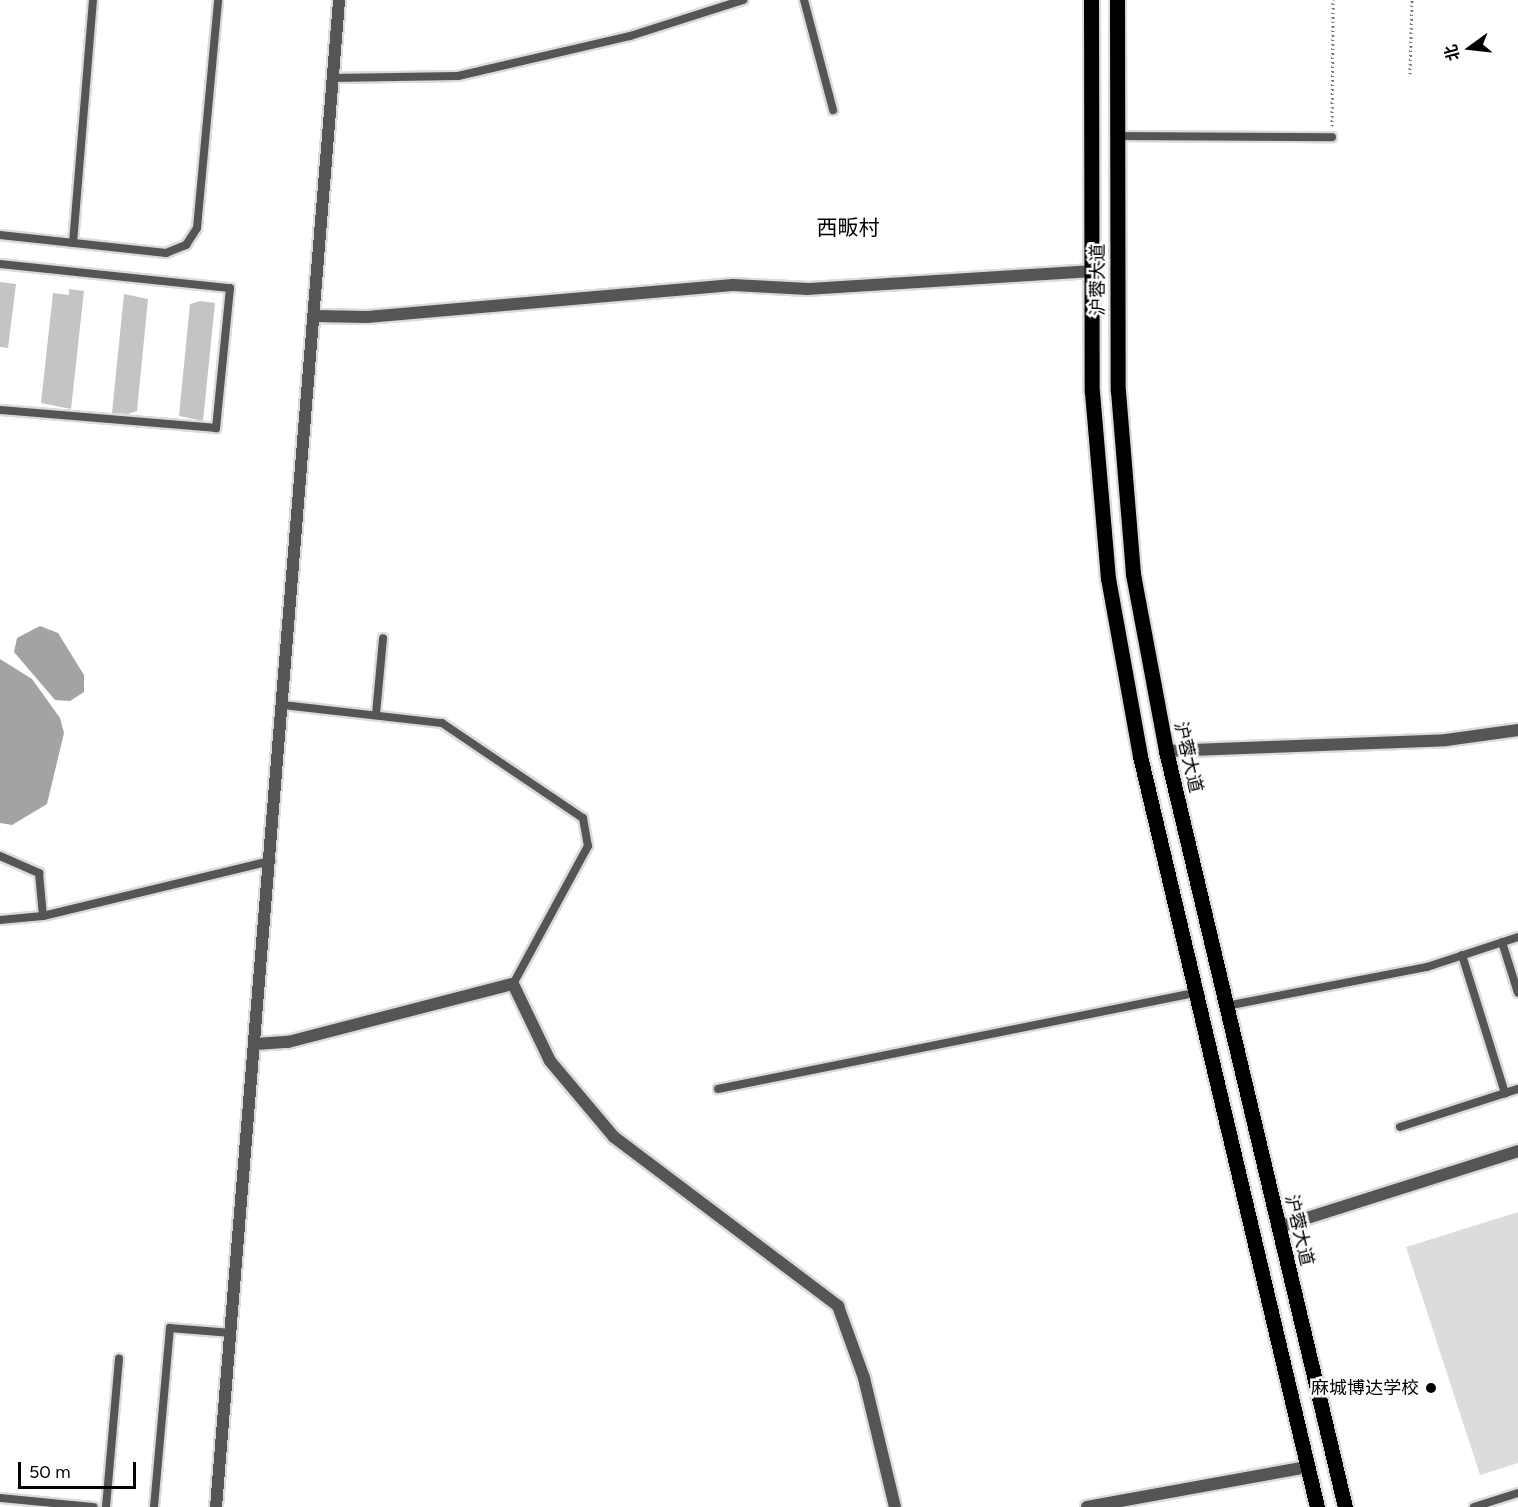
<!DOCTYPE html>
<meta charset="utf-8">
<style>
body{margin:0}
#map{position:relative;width:1518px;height:1507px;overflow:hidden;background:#fff;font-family:Figtree,"Noto Sans SC",sans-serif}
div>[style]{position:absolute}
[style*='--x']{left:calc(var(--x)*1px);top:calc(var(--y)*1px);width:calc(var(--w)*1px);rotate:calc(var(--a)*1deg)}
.green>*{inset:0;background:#dcdcdc}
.water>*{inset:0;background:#a3a3a3}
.building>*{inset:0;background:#c4c4c4}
.path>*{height:3px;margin-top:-1.5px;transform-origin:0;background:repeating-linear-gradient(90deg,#777 0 1.5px,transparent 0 4.5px)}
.roads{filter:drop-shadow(2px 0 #dbdbdb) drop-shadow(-2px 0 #dbdbdb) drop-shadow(0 2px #dbdbdb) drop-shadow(0 -2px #dbdbdb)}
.lane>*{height:8px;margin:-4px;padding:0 4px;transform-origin:4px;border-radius:4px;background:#555}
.street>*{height:12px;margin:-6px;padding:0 6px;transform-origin:6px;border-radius:6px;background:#555}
.primary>*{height:15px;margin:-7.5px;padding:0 7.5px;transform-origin:7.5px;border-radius:7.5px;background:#000}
.dots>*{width:16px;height:16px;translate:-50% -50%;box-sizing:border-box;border:3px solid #fff;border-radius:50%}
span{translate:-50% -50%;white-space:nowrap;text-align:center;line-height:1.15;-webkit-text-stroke:5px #fff;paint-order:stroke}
.street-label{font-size:18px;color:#000}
.poi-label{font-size:18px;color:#000}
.right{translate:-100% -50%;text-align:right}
.quarter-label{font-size:21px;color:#000}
.north{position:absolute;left:1440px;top:18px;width:60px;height:60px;-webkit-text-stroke:4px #fff;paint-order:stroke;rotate:255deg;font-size:16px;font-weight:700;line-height:24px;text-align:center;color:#000}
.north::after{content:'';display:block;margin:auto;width:21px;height:27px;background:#000;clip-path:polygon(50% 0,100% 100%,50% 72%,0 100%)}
.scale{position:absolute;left:18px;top:1462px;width:118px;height:27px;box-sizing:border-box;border:3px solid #000;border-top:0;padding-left:8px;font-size:18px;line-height:21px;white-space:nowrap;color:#000;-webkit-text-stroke:4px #fff;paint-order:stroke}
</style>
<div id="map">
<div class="green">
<i style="clip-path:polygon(1518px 1212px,1518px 1463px,1480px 1475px,1406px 1247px)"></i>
</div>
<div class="water">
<i style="clip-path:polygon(40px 626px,58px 633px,84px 675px,84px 692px,70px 701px,55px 700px,14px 652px,17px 638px)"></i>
<i style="clip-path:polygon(0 659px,32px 679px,60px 718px,64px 733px,47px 804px,12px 825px,0 823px)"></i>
</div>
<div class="building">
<i style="clip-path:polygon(0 282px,16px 284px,8px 348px,0 347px)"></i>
<i style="clip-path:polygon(69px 289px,84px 291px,71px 409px,41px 403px,53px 293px,69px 295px)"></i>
<i style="clip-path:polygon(124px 294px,148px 299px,137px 411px,128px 414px,112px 413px)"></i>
<i style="clip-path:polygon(200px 301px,215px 303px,203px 421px,179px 416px,190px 304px)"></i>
</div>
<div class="path">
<i style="--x:1410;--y:74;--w:74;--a:-88.5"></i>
<i style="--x:1332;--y:126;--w:126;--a:-89.5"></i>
</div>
<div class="roads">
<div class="lane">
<i style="--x:804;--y:0;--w:114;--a:75.2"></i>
<i style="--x:333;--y:78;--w:125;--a:-0.9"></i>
<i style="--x:458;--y:76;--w:177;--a:-13.1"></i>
<i style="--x:630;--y:36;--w:119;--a:-17.7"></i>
<i style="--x:1117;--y:136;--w:215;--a:0.3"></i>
<i style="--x:0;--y:235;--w:167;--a:6.2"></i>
<i style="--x:166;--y:253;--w:22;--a:-22"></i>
<i style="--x:186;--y:245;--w:20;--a:-57"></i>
<i style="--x:197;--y:228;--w:229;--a:-84.7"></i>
<i style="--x:73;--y:243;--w:244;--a:-85.3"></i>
<i style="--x:0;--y:264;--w:231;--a:6"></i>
<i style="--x:230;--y:288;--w:141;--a:95.7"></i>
<i style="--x:216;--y:428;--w:217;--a:-175.2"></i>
<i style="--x:283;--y:705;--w:160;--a:6.5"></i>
<i style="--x:442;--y:723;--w:170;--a:34"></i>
<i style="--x:583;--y:818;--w:28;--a:80"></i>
<i style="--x:588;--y:846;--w:157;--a:118.5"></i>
<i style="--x:376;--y:714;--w:76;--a:-84.7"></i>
<i style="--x:0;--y:856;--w:43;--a:23.6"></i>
<i style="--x:39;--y:873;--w:43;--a:84.7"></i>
<i style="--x:43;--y:916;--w:235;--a:-13.6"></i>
<i style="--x:0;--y:920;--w:43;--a:-5.3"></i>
<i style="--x:1502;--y:942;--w:53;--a:72.6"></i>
<i style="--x:1462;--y:955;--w:145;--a:72.7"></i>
<i style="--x:1226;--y:1006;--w:205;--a:-11"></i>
<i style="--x:1427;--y:967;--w:96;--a:-18.2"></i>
<i style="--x:718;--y:1089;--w:488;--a:-11.4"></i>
<i style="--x:1400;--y:1127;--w:124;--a:-17.9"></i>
<i style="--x:0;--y:1498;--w:94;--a:5.5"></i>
<i style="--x:106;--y:1507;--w:149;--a:-85"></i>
<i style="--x:154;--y:1507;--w:180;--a:-84.9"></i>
<i style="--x:170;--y:1328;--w:61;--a:4.7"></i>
<i style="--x:1474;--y:1507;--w:46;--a:-17.7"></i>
</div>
<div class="street">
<i style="--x:314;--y:316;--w:53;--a:1.1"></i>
<i style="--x:367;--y:317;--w:367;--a:-5"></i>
<i style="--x:733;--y:285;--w:75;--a:3.1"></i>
<i style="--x:808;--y:289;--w:284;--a:-3.6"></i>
<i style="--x:1166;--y:751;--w:280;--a:-2.2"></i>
<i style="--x:1446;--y:740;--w:73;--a:-7.9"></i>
<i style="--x:256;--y:1044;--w:32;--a:-4"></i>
<i style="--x:288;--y:1042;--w:232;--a:-14.5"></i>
<i style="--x:513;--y:984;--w:85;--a:64.3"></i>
<i style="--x:550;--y:1061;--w:99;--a:49.9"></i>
<i style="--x:614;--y:1137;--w:281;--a:37"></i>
<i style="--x:838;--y:1306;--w:77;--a:70.1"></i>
<i style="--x:864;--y:1378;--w:133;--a:76.5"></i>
<i style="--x:1279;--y:1227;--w:251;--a:-17.6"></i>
<i style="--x:216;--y:1507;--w:1512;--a:-85.33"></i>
<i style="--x:1087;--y:1507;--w:225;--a:-10.3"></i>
</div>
<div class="primary">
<i style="--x:1091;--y:0;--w:392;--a:89.9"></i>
<i style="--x:1092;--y:392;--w:187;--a:85.1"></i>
<i style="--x:1108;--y:578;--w:181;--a:79.8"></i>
<i style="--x:1140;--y:756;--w:772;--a:76.74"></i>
<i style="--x:1117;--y:0;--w:391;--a:89.9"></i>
<i style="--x:1118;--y:391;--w:184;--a:85.3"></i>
<i style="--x:1133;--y:574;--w:180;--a:79.4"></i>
<i style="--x:1166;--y:751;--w:777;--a:76.68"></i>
</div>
</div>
<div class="dots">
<i style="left:1431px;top:1388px;background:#000"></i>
</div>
<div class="street-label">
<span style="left:1098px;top:280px;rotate:-90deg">沪蓉大道</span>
<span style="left:1188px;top:757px;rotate:77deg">沪蓉大道</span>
<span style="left:1299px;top:1230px;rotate:77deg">沪蓉大道</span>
</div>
<div class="poi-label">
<span class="right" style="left:1419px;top:1388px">麻城博达学校</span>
</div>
<div class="quarter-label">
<span style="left:848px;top:228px">西畈村</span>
</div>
<div class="north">北</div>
<div class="scale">50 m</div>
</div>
